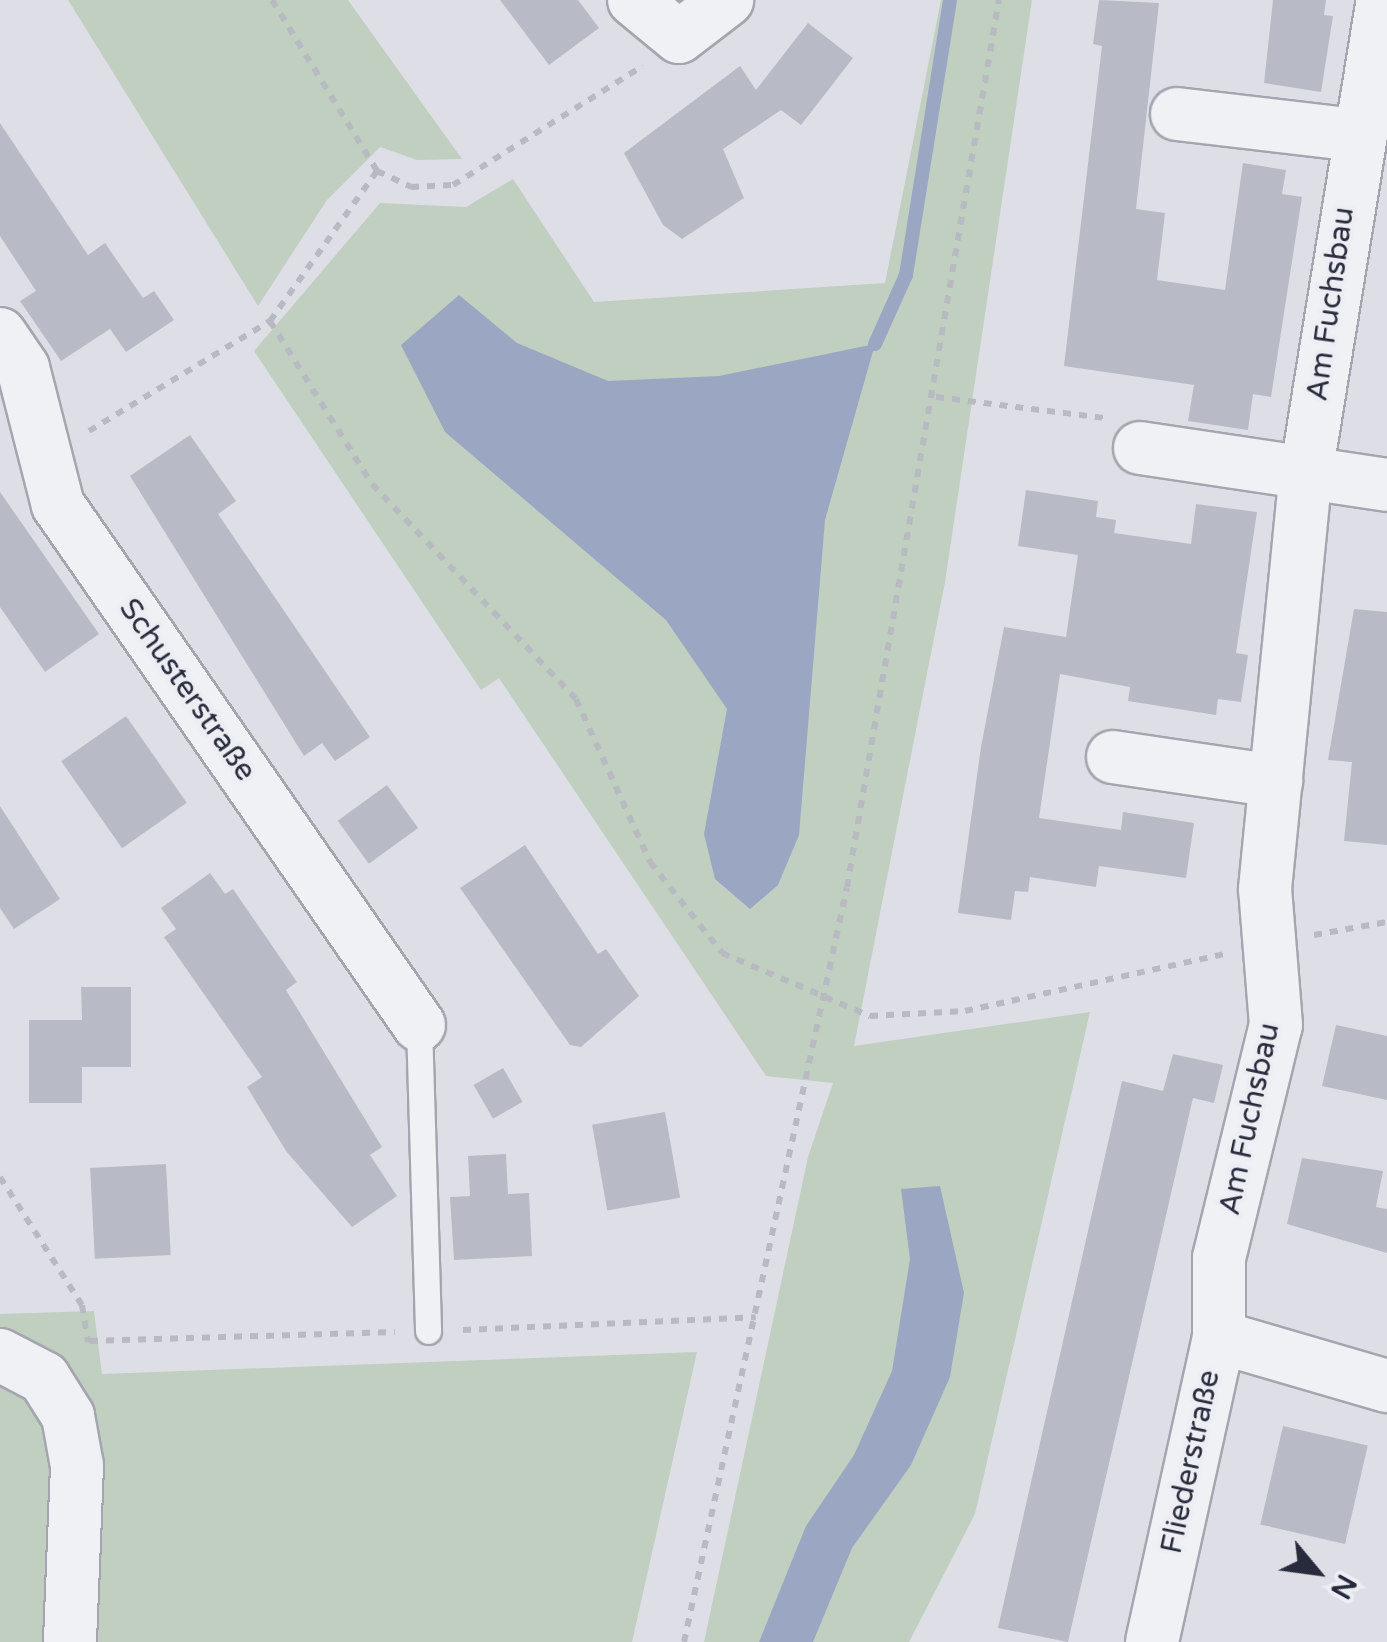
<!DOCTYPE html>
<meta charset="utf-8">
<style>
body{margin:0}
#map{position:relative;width:1387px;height:1642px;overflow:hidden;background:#dedfe6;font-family:"Varela Round",sans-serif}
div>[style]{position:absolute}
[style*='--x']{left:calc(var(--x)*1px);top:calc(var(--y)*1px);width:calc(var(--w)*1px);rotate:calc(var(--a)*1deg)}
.green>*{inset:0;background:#c0cfc0}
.water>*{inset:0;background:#9ba6c3}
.stream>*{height:14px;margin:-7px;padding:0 7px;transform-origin:7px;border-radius:7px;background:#9ba6c3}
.building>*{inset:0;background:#b8bac5;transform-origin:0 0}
.path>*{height:6px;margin-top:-3px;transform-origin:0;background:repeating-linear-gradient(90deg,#b8bac1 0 8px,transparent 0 16px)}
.roads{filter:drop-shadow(2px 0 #a4a5af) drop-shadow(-2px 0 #a4a5af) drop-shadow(0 2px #a4a5af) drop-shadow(0 -2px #a4a5af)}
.lane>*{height:25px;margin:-12.5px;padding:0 12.5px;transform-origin:12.5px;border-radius:12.5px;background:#f0f1f5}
.street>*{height:52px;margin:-26px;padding:0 26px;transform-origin:26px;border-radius:26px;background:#f0f1f5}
span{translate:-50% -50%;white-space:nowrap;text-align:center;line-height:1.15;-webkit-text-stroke:9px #edeef4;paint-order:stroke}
.street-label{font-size:30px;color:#282b3b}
.north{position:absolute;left:1267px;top:1522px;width:100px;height:100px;-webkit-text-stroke:8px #edeef4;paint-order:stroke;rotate:119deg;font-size:28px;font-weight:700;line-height:40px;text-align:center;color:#282b3b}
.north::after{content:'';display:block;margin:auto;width:35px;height:45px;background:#282b3b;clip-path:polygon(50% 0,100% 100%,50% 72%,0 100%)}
</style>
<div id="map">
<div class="green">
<i style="clip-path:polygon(68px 0,348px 0,462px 159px,417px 160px,380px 147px,327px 200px,258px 306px)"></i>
<i style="clip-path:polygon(941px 0,1032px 0,945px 582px,854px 1046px,1090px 1012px,975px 1514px,909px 1642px,704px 1642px,808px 1157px,833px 1083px,766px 1076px,499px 678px,481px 690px,254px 351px,380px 203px,466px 207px,513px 179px,594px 302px,885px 283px)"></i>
<i style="clip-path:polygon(94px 1311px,102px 1374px,697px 1352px,632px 1642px,0 1642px,0 1314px)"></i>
</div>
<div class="water">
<i style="clip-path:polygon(459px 295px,517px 343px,608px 381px,719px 376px,875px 344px,825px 520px,799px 835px,778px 885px,750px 909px,715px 879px,704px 834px,727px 709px,666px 620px,445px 432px,401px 345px)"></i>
<i style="clip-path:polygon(940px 1186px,964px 1293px,950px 1377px,911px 1465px,852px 1548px,813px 1642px,759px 1642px,806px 1526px,854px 1455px,892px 1371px,910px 1259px,901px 1189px)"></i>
</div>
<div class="stream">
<i style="--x:875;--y:344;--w:76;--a:-65.8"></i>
<i style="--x:906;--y:275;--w:278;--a:-80.9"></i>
</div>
<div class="building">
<i style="clip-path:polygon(500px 0,578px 0,599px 28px,549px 65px)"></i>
<i style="clip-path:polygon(1099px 0,1159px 3px,1136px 209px,1165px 213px,1157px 280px,1225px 290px,1243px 163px,1286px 170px,1282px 194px,1302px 197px,1271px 397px,1253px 394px,1248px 430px,1188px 421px,1194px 385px,1064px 366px,1102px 46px,1093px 44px)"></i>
<i style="clip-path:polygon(1273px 0,1326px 0,1324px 15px,1333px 16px,1321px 92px,1264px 83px)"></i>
<i style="clip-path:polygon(808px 23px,853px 58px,801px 125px,781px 110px,723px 149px,744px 198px,682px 239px,663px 225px,624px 153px,740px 66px,756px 90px)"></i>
<i style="clip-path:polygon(0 123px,88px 255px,105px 243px,143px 298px,154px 291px,174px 320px,126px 352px,110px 329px,61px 361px,20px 301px,36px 291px,0 236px)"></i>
<i style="clip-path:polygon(190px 435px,236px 501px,218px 514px,370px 737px,335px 761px,322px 743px,304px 756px,130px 476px)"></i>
<i style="clip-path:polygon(1026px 490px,1098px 501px,1096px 517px,1116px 520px,1114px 533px,1191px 544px,1196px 504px,1257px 512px,1236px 653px,1248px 655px,1241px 702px,1218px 699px,1216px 715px,1128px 701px,1130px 687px,1060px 674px,1039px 818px,1121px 830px,1123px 812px,1194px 823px,1186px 878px,1099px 866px,1096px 887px,1030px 877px,1028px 892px,1015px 891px,1011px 920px,958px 913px,981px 747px,1004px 627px,1066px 637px,1078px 555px,1018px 546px)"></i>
<i style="clip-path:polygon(0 492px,99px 634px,45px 672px,0 607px)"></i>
<i style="clip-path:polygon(1354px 609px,1387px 612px,1387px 845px,1344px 841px,1352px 762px,1328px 760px)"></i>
<i style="left:126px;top:716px;width:106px;height:79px;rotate:55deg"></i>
<i style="left:387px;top:785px;width:53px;height:61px;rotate:54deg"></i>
<i style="clip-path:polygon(0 806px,60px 899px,14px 929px,0 908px)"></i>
<i style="clip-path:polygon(525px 845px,598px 954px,606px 949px,639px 996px,581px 1047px,570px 1045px,460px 888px)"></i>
<i style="clip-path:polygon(210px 873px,225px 894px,233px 889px,297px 982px,286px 990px,382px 1147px,370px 1155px,397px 1196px,352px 1227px,286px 1151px,247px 1087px,262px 1077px,164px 937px,176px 929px,161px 908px)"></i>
<i style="clip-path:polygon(81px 987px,131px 987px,131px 1067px,82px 1067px,82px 1103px,29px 1103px,29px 1020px,82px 1020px)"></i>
<i style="clip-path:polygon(1336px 1025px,1387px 1036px,1387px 1100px,1322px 1086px)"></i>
<i style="clip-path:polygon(1173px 1054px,1223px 1065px,1214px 1103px,1172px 1093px,1193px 1098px,1068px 1642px,998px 1628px,1122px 1081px,1163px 1091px)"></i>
<i style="left:503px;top:1068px;width:39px;height:34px;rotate:60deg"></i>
<i style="left:665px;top:1112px;width:87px;height:74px;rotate:80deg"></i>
<i style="clip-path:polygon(506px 1154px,508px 1194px,529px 1193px,532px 1256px,454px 1260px,450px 1197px,470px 1196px,468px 1156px)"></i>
<i style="clip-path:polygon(1302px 1158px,1383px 1171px,1376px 1207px,1387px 1209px,1387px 1253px,1287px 1224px)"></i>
<i style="left:166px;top:1164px;width:91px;height:76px;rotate:87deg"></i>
<i style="left:1283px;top:1426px;width:87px;height:101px;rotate:13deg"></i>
</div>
<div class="path">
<i style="--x:272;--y:0;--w:201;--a:58.4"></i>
<i style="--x:270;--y:321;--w:192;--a:58"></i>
<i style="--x:372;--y:484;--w:296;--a:46.5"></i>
<i style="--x:576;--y:699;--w:179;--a:65.6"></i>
<i style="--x:650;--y:862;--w:116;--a:51.6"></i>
<i style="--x:722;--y:953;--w:161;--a:23.1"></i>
<i style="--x:870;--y:1016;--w:95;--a:-3"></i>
<i style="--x:965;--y:1011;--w:265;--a:-12.4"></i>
<i style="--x:936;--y:397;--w:169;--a:7.1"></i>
<i style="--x:89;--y:431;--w:212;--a:-31.3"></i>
<i style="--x:270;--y:321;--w:184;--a:-54.5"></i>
<i style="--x:377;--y:171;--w:38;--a:25"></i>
<i style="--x:411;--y:187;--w:42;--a:-2.7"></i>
<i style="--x:453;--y:185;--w:224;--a:-32.1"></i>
<i style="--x:1314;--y:935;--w:74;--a:-10.1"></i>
<i style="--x:0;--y:1177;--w:152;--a:57.4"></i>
<i style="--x:82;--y:1305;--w:38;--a:81"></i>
<i style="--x:463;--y:1330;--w:293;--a:-2.5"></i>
<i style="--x:90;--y:1341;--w:305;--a:-1.7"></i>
<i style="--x:684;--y:1642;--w:772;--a:-77.82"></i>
<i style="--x:847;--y:887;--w:900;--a:-80.28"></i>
</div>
<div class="roads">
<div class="lane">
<i style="--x:419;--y:1025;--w:306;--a:88.3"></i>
</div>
<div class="street">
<i style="--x:634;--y:0;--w:58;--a:39.4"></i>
<i style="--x:679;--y:37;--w:61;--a:-37.6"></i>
<i style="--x:1177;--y:114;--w:180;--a:6.7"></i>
<i style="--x:0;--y:334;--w:41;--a:55.9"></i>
<i style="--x:23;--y:368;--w:141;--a:75.7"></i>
<i style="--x:58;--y:505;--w:633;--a:55.23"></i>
<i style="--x:1140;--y:448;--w:250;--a:8.5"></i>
<i style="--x:1113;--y:757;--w:165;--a:8.4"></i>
<i style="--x:1219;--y:1337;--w:175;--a:16.3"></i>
<i style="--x:0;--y:1355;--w:50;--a:27.6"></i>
<i style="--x:44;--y:1378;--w:45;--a:57.7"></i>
<i style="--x:68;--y:1416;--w:51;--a:79.8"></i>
<i style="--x:77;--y:1466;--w:176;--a:92.3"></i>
<i style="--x:1152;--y:1642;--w:312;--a:-77.6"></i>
<i style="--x:1219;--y:1337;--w:79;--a:-90"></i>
<i style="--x:1219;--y:1258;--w:240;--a:-76.3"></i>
<i style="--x:1276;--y:1025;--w:136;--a:-94.6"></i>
<i style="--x:1265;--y:889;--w:417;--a:-84.4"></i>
<i style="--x:1306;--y:474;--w:480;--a:-80.8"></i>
</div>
</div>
<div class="street-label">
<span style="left:1331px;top:304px;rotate:-82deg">Am Fuchsbau</span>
<span style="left:187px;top:690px;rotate:55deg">Schusterstraße</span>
<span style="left:1250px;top:1119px;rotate:-78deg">Am Fuchsbau</span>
<span style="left:1191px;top:1462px;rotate:-78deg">Fliederstraße</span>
</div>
<div class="north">N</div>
</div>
